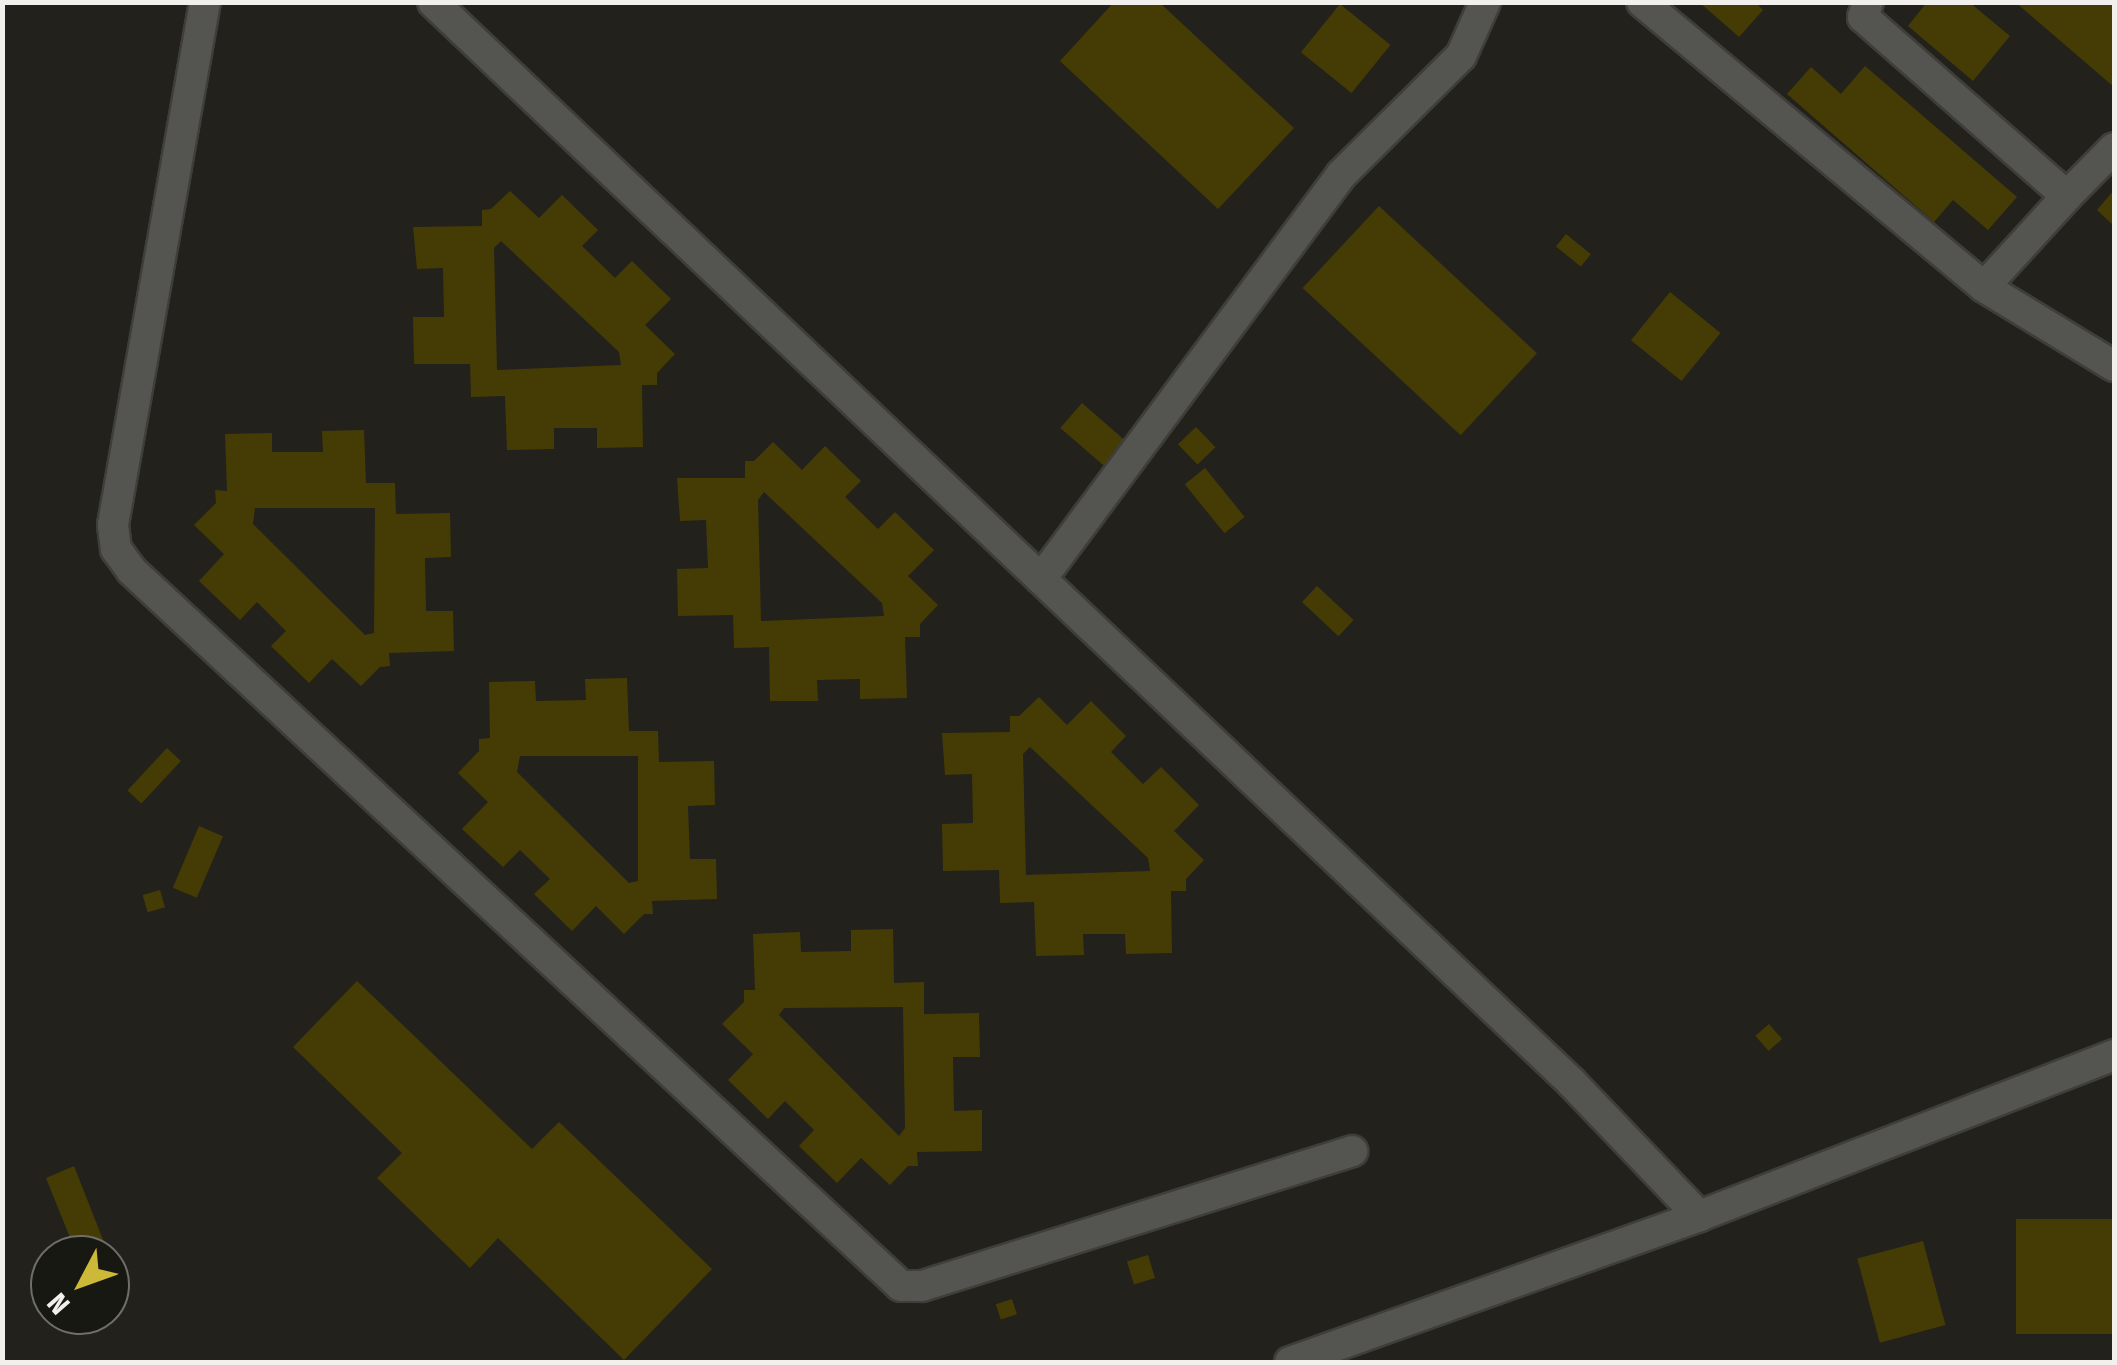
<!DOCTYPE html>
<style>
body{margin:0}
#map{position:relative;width:2117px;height:1365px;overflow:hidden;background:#22211c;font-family:"Fira Sans Condensed",sans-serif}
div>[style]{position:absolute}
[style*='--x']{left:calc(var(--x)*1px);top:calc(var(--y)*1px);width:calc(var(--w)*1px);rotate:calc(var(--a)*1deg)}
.building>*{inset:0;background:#453c05;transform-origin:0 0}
.roads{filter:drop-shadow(2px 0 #3f3e39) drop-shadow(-2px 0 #3f3e39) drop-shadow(0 2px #3f3e39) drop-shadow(0 -2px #3f3e39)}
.minor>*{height:30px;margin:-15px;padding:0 15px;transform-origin:15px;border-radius:15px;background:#545451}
span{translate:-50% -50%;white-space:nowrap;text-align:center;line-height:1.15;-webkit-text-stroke:8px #181813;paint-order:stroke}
.frame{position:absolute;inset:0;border:5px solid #f1f0ed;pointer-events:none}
.north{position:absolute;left:30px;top:1235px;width:100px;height:100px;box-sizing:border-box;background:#181813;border:2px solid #6f6e6a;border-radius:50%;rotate:229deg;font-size:28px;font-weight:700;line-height:40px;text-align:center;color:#f1f0ed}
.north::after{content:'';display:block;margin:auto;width:35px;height:45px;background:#cdb938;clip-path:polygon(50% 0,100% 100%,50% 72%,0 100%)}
</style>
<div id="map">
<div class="building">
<i style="clip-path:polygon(1114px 2px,1159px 2px,1294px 128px,1218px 209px,1060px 61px)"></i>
<i style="clip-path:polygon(1699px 2px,1755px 2px,1763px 10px,1739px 37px)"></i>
<i style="clip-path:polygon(1927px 2px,1969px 2px,2010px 36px,1973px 81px,1908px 26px)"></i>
<i style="clip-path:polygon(2015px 2px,2114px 2px,2114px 87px)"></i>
<i style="left:1340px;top:4px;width:65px;height:62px;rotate:39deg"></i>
<i style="clip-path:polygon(1865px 66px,2017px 197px,1988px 230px,1953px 200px,1934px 222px,1787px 94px,1811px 67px,1841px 94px)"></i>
<i style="clip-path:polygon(2114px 190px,2114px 226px,2097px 210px)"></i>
<i style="clip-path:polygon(evenodd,510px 191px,539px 218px,562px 195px,598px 230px,582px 246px,615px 278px,632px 261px,671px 299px,645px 325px,675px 354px,657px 373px,657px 385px,642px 385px,643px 447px,597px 448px,597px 428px,554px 428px,554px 449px,507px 450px,505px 396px,471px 397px,470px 364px,414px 364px,413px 317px,444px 317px,443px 268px,417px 269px,413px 227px,482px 226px,482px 210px,491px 209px,510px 191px,501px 241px,619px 352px,621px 365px,497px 370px,494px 248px,501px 241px)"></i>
<i style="left:1379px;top:206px;width:216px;height:112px;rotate:43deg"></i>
<i style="left:1566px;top:234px;width:32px;height:16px;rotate:39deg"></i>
<i style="left:1670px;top:292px;width:65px;height:62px;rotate:39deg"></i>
<i style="left:1082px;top:403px;width:57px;height:33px;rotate:41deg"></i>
<i style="left:1196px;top:427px;width:28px;height:25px;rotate:46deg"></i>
<i style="clip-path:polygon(evenodd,364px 430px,366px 483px,395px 483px,396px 514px,450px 513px,451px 557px,425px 558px,426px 611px,453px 611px,454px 651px,389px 653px,390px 666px,380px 667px,361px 686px,332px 659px,309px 683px,271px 646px,286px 631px,257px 602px,240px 620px,199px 581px,224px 554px,194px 525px,216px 503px,215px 490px,227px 491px,225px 434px,272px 433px,272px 452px,323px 452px,322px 431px,364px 430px,255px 508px,375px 508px,374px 633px,365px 635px,253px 524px,255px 508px)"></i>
<i style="clip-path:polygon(evenodd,773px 442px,802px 470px,825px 446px,861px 481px,845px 497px,878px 529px,895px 512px,934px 550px,908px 576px,938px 605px,920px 624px,920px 637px,905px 637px,907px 698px,860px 699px,860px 679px,817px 680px,818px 701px,770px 701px,769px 647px,734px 648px,733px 615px,678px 616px,677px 569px,708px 568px,706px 520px,680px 521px,677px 478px,745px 478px,745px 461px,754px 461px,773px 442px,764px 492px,882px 603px,884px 616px,761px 621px,758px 500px,764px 492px)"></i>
<i style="left:1205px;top:468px;width:63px;height:26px;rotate:51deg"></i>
<i style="left:1317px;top:586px;width:50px;height:22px;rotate:43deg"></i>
<i style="clip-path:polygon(evenodd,627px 678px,629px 731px,658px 731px,659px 762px,714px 761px,715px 805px,688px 806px,690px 859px,716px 859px,717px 899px,652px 901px,653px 914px,644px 914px,624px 934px,596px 906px,572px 931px,534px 894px,550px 879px,520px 850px,503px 867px,462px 829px,488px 802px,458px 773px,479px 751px,479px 739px,490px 738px,489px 682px,535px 681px,536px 701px,586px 700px,585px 679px,627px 678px,520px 756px,638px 756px,638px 881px,629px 883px,517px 772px,520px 756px)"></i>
<i style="clip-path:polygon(evenodd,1039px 697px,1067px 725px,1091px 701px,1126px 736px,1111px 752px,1143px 784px,1161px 767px,1199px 805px,1174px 831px,1204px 860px,1186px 879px,1186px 891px,1171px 891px,1172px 953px,1126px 954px,1125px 934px,1083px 934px,1084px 955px,1036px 956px,1034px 902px,1000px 903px,999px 870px,943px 871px,942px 824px,973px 823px,972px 774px,945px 775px,942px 733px,1010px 732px,1010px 716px,1019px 716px,1039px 697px,1030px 747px,1148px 858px,1150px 871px,1026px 875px,1023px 754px,1030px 747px)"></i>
<i style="left:167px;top:748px;width:19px;height:58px;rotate:43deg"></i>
<i style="left:199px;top:826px;width:26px;height:67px;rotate:23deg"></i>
<i style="left:160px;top:890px;width:18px;height:18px;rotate:74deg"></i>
<i style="clip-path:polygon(evenodd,893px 929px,894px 983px,924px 982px,924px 1014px,979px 1013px,980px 1057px,953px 1057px,954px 1111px,982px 1110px,982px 1151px,917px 1152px,918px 1166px,908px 1166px,890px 1185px,861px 1158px,837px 1183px,799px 1146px,814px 1130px,785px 1101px,768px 1119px,728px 1080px,753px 1054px,722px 1024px,744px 1002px,744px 990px,755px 990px,753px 934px,800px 932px,801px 952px,851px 951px,851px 930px,893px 929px,903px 1007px,905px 1128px,899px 1136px,779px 1015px,784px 1008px,903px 1007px)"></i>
<i style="clip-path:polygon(357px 981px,532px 1149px,559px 1122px,712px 1269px,624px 1360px,498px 1238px,470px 1268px,377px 1178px,402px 1153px,293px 1047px)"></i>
<i style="left:1769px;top:1024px;width:20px;height:18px;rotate:49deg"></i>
<i style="clip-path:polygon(74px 1166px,109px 1255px,77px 1255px,46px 1178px)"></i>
<i style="left:2114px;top:1219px;width:115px;height:98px;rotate:90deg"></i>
<i style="left:1923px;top:1241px;width:87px;height:68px;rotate:75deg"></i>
<i style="left:1148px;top:1255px;width:24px;height:22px;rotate:73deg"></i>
<i style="left:1012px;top:1299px;width:16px;height:17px;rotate:72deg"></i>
</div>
<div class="roads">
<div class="minor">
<i style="--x:205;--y:2;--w:531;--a:99.98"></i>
<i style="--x:113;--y:525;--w:24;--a:83"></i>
<i style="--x:116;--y:549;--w:26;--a:54"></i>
<i style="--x:131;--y:570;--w:1051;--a:42.92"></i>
<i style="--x:901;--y:1286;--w:21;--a:0"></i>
<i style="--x:922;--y:1286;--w:451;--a:-17.4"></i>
<i style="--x:433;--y:2;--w:1570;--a:43.5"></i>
<i style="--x:1572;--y:1083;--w:184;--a:46.3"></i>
<i style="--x:1642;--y:2;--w:445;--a:39.8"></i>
<i style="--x:1984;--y:287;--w:123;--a:-47.6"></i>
<i style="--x:1868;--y:2;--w:16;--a:108"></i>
<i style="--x:1863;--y:17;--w:271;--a:41.3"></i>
<i style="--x:2067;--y:196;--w:67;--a:-45.6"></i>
<i style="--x:1984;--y:287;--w:152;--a:31.3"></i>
<i style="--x:1041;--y:579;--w:503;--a:-53.4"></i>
<i style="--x:1341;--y:175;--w:169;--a:-44.8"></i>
<i style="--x:1461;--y:56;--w:59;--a:-66"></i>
<i style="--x:1290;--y:1362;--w:434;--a:-19.6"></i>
<i style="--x:1699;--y:1216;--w:445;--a:-21.2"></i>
</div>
</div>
<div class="frame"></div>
<div class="north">N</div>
</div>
